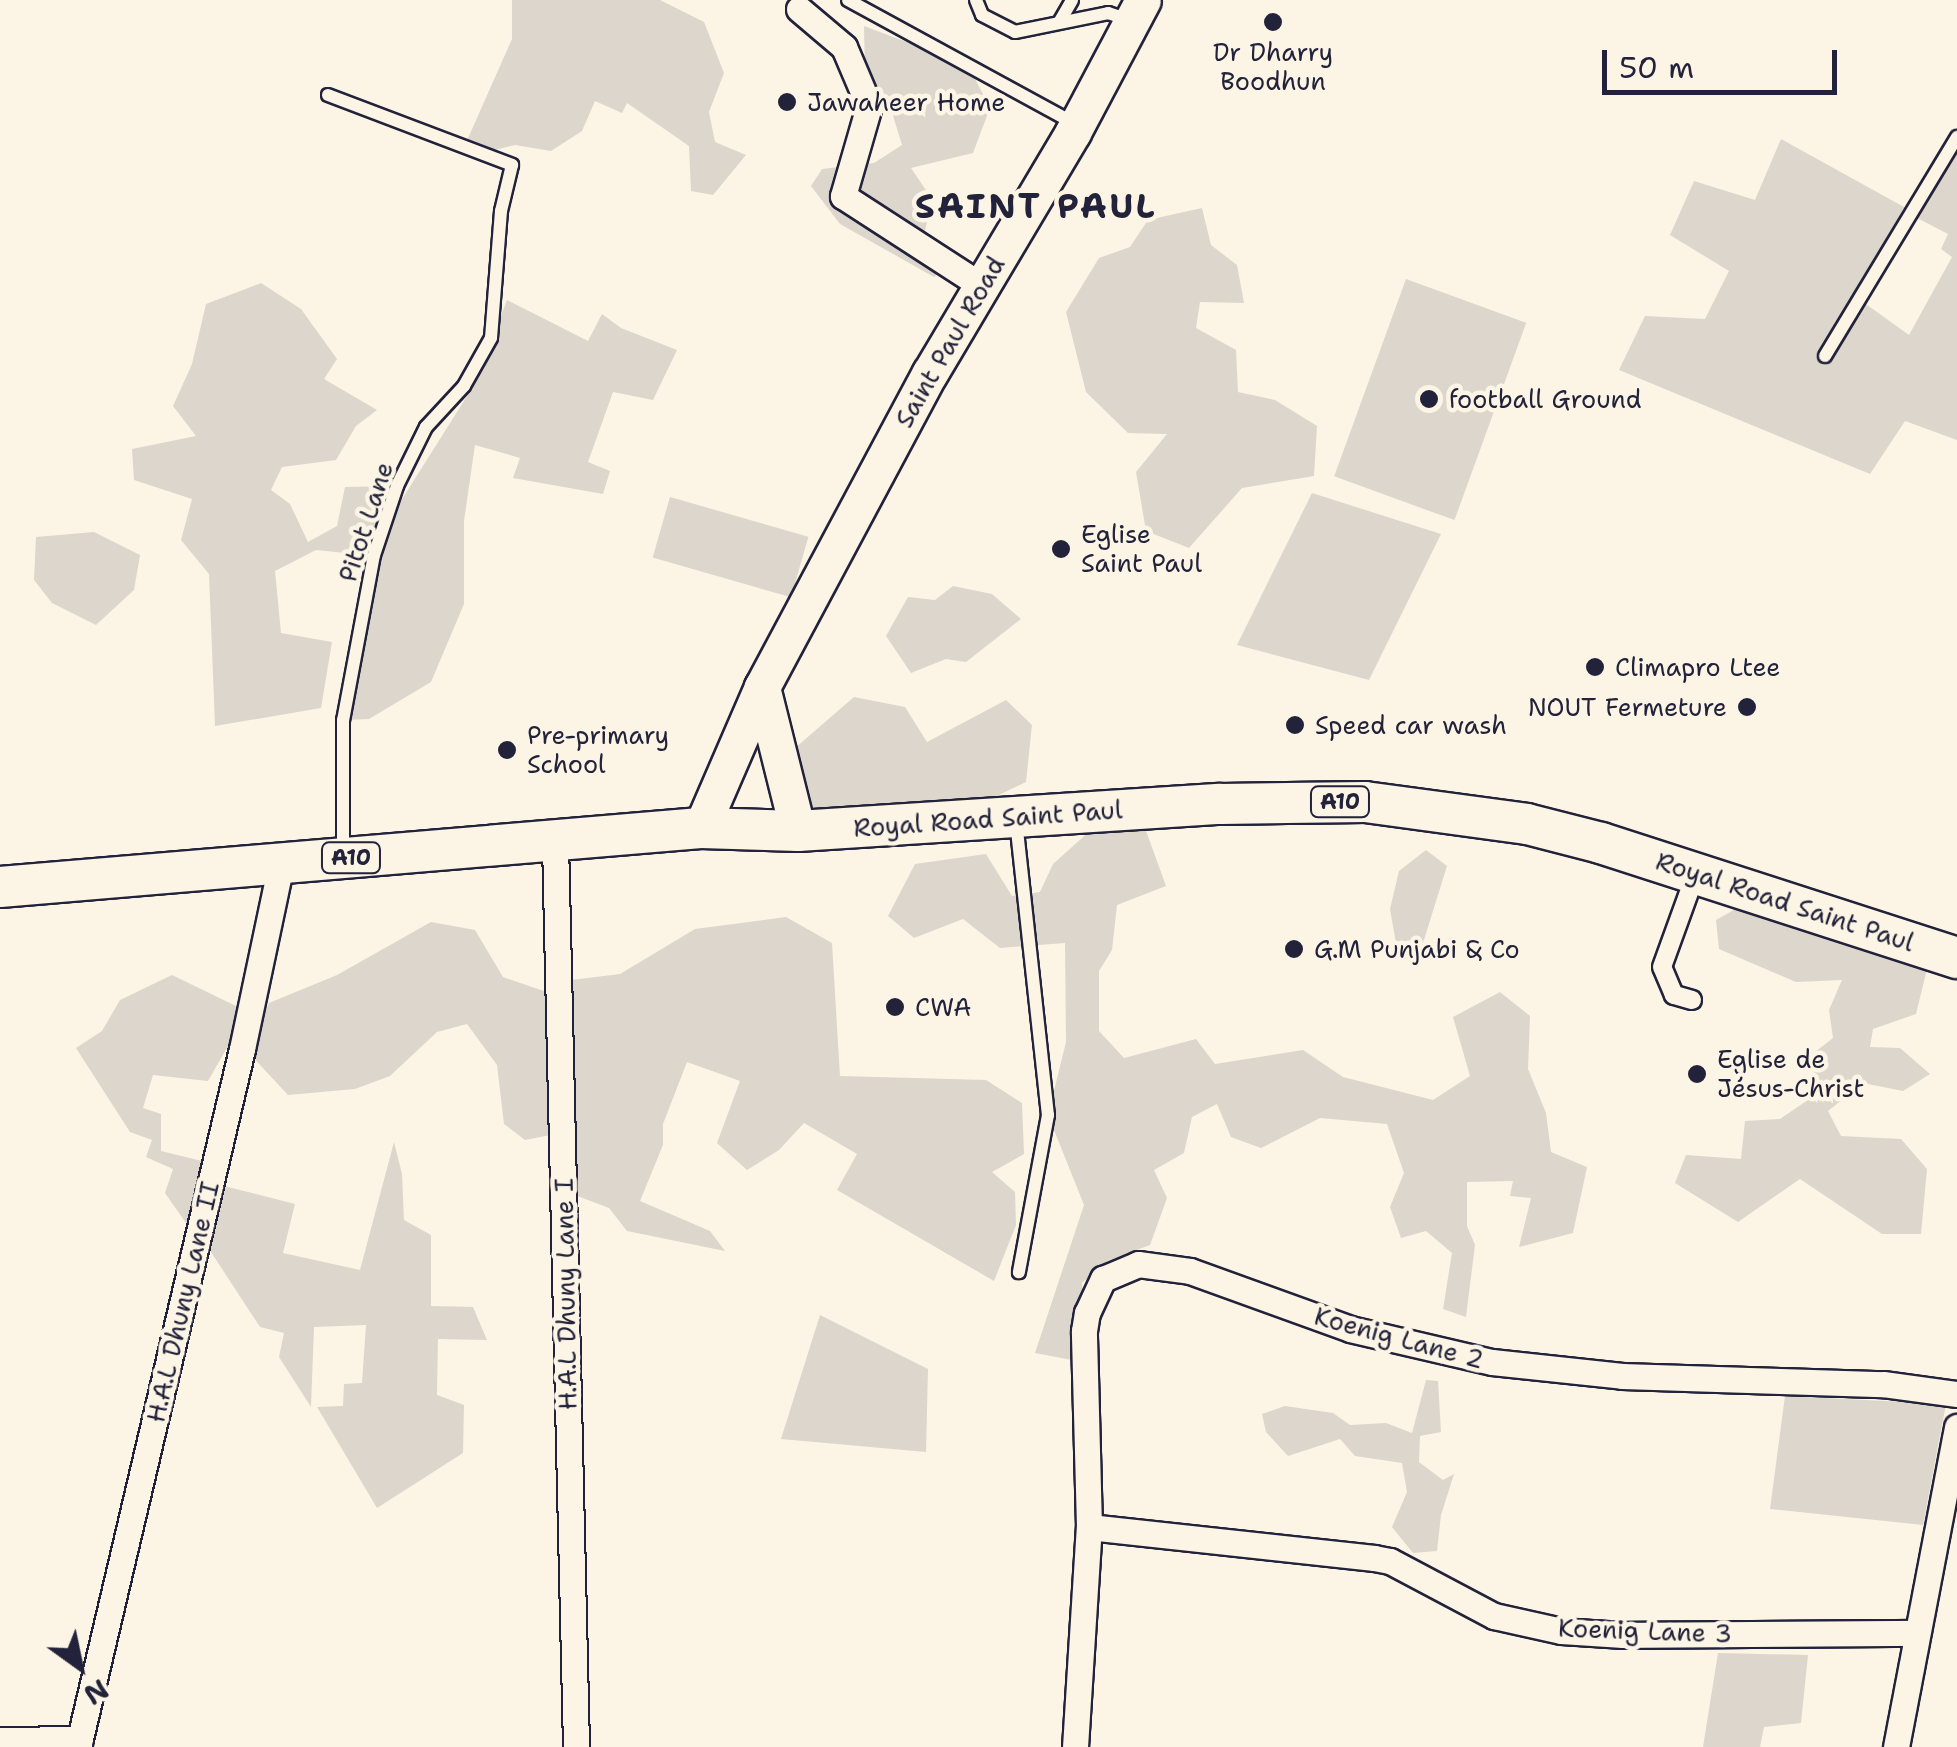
<!DOCTYPE html>
<meta charset="utf-8">
<style>
body{margin:0}
#map{position:relative;width:1957px;height:1747px;overflow:hidden;background:#fcf5e5;font-family:"Shantell Sans",sans-serif}
div>[style]{position:absolute}
[style*='--x']{left:calc(var(--x)*1px);top:calc(var(--y)*1px);width:calc(var(--w)*1px);rotate:calc(var(--a)*1deg)}
.green>*{inset:0;background:#dcd6cc;transform-origin:0 0}
.roads{filter:drop-shadow(2px 0 #22223b) drop-shadow(-2px 0 #22223b) drop-shadow(0 2px #22223b) drop-shadow(0 -2px #22223b)}
.service>*{height:12px;margin:-6px;padding:0 6px;transform-origin:6px;border-radius:6px;background:#fcf5e5}
.pedestrian>*{height:18px;margin:-9px;padding:0 9px;transform-origin:9px;border-radius:9px;background:#fcf5e5}
.minor>*{height:25px;margin:-12.5px;padding:0 12.5px;transform-origin:12.5px;border-radius:12.5px;background:#fcf5e5}
.secondary>*{height:35px;margin:-17.5px;padding:0 17.5px;transform-origin:17.5px;border-radius:17.5px;background:#fcf5e5}
.primary>*{height:40px;margin:-20px;padding:0 20px;transform-origin:20px;border-radius:20px;background:#fcf5e5}
.dots>*{width:28px;height:28px;translate:-50% -50%;box-sizing:border-box;border:5px solid #fcf5e5;border-radius:50%}
span{translate:-50% -50%;white-space:nowrap;text-align:center;line-height:1.15;-webkit-text-stroke:9px #fcf5e5;paint-order:stroke}
.shield-label span{padding:2px 8px;background:#fcf5e5;border:2px solid;border-radius:8px;-webkit-text-stroke-width:0}
.shield-label{font-size:22px;color:#22223b;font-weight:700}
.poi-label{font-size:25px;color:#22223b}
.left{translate:0 -50%;text-align:left}
.right{translate:-100% -50%;text-align:right}
.street-label{font-size:25px;color:#22223b}
.district-label{font-size:35px;color:#22223b;font-weight:700;letter-spacing:2.5px}
.north{position:absolute;left:30px;top:1617px;width:100px;height:100px;-webkit-text-stroke:8px #fcf5e5;paint-order:stroke;rotate:147deg;font-size:28px;font-weight:700;line-height:40px;text-align:center;color:#22223b}
.north::after{content:'';display:block;margin:auto;width:35px;height:45px;background:#22223b;clip-path:polygon(50% 0,100% 100%,50% 72%,0 100%)}
.scale{position:absolute;left:1602px;top:50px;width:235px;height:45px;box-sizing:border-box;border:5px solid #22223b;border-top:0;padding-left:12px;font-size:30px;line-height:35px;white-space:nowrap;color:#22223b;-webkit-text-stroke:8px #fcf5e5;paint-order:stroke}
</style>
<div id="map">
<div class="green">
<i style="clip-path:polygon(512px 0,660px 0,704px 22px,724px 73px,709px 112px,715px 142px,746px 155px,713px 195px,691px 191px,689px 146px,627px 103px,622px 113px,595px 101px,582px 131px,551px 151px,515px 145px,486px 152px,465px 145px,512px 39px)"></i>
<i style="clip-path:polygon(864px 26px,968px 65px,990px 108px,973px 153px,911px 168px,932px 199px,923px 240px,944px 269px,934px 277px,840px 224px,811px 186px,822px 169px,874px 163px,902px 145px,890px 106px,865px 74px)"></i>
<i style="clip-path:polygon(1781px 139px,1904px 207px,1856px 297px,1909px 335px,1952px 257px,1941px 249px,1948px 234px,1917px 218px,1957px 148px,1957px 440px,1905px 421px,1870px 474px,1619px 370px,1645px 316px,1705px 319px,1729px 271px,1670px 235px,1694px 181px,1755px 200px)"></i>
<i style="clip-path:polygon(1202px 208px,1211px 245px,1237px 265px,1244px 303px,1200px 302px,1196px 328px,1236px 350px,1238px 392px,1275px 400px,1317px 426px,1314px 476px,1242px 488px,1189px 548px,1146px 531px,1136px 472px,1167px 434px,1128px 433px,1086px 392px,1066px 312px,1099px 258px,1130px 247px,1148px 220px)"></i>
<i style="left:1406px;top:279px;width:128px;height:210px;rotate:20deg"></i>
<i style="clip-path:polygon(261px 283px,301px 309px,337px 359px,324px 379px,377px 410px,356px 426px,336px 460px,282px 467px,271px 490px,290px 504px,308px 542px,337px 526px,345px 487px,397px 486px,379px 546px,399px 504px,474px 385px,507px 300px,588px 341px,602px 314px,621px 328px,677px 350px,653px 400px,613px 392px,588px 462px,610px 471px,603px 494px,513px 478px,520px 458px,475px 445px,464px 521px,464px 604px,431px 682px,369px 719px,343px 720px,374px 556px,316px 550px,275px 571px,281px 633px,332px 642px,321px 708px,215px 726px,209px 574px,181px 540px,192px 499px,134px 480px,132px 449px,196px 436px,173px 406px,192px 364px,206px 304px)"></i>
<i style="clip-path:polygon(1312px 493px,1441px 534px,1369px 680px,1237px 645px)"></i>
<i style="left:670px;top:497px;width:144px;height:63px;rotate:16deg"></i>
<i style="clip-path:polygon(94px 532px,140px 555px,134px 590px,96px 625px,52px 603px,34px 580px,36px 537px)"></i>
<i style="clip-path:polygon(953px 586px,992px 594px,1021px 619px,966px 662px,946px 659px,911px 673px,886px 636px,908px 597px,935px 600px)"></i>
<i style="clip-path:polygon(854px 697px,905px 707px,927px 742px,1006px 700px,1032px 725px,1026px 782px,941px 823px,839px 828px,804px 803px,795px 748px)"></i>
<i style="clip-path:polygon(1141px 817px,1166px 886px,1117px 905px,1112px 950px,1099px 971px,1099px 1031px,1124px 1058px,1196px 1039px,1215px 1064px,1303px 1050px,1343px 1077px,1433px 1100px,1470px 1076px,1453px 1017px,1500px 992px,1530px 1016px,1528px 1069px,1546px 1113px,1551px 1152px,1587px 1167px,1573px 1233px,1519px 1247px,1531px 1198px,1510px 1196px,1513px 1181px,1467px 1182px,1467px 1226px,1475px 1245px,1466px 1317px,1443px 1309px,1452px 1253px,1426px 1231px,1401px 1238px,1390px 1207px,1404px 1173px,1387px 1124px,1320px 1118px,1261px 1148px,1231px 1137px,1217px 1104px,1192px 1117px,1184px 1153px,1154px 1170px,1167px 1198px,1150px 1245px,1107px 1261px,1082px 1283px,1084px 1331px,1077px 1361px,1035px 1353px,1084px 1205px,1048px 1115px,1066px 1042px,1065px 943px,1000px 948px,963px 919px,914px 938px,888px 916px,915px 864px,986px 854px,1012px 896px,1040px 892px,1053px 864px,1101px 821px)"></i>
<i style="clip-path:polygon(1426px 850px,1447px 866px,1418px 959px,1397px 949px,1390px 909px,1399px 871px)"></i>
<i style="clip-path:polygon(1748px 902px,1927px 969px,1916px 1014px,1873px 1029px,1870px 1047px,1900px 1048px,1930px 1074px,1903px 1091px,1863px 1083px,1828px 1111px,1841px 1136px,1901px 1139px,1927px 1169px,1921px 1234px,1882px 1234px,1800px 1179px,1738px 1222px,1675px 1183px,1686px 1155px,1741px 1159px,1745px 1121px,1780px 1119px,1824px 1089px,1806px 1059px,1833px 1038px,1829px 1010px,1842px 980px,1796px 982px,1719px 949px,1716px 920px)"></i>
<i style="clip-path:polygon(786px 917px,832px 943px,840px 1076px,986px 1080px,1022px 1103px,1024px 1154px,992px 1172px,1015px 1192px,1016px 1225px,994px 1281px,837px 1190px,857px 1154px,804px 1123px,779px 1150px,747px 1170px,717px 1143px,740px 1081px,687px 1062px,663px 1124px,663px 1145px,640px 1201px,710px 1231px,725px 1251px,627px 1231px,609px 1208px,572px 1194px,571px 1131px,525px 1140px,504px 1124px,497px 1065px,467px 1024px,437px 1032px,390px 1076px,355px 1089px,288px 1095px,248px 1052px,269px 1003px,337px 975px,431px 922px,475px 930px,503px 977px,570px 1000px,571px 980px,620px 974px,695px 929px)"></i>
<i style="clip-path:polygon(172px 975px,236px 1006px,232px 1039px,208px 1081px,153px 1075px,143px 1108px,161px 1114px,161px 1151px,210px 1163px,193px 1233px,165px 1193px,173px 1169px,146px 1157px,152px 1140px,130px 1132px,76px 1048px,102px 1031px,120px 1000px)"></i>
<i style="clip-path:polygon(394px 1142px,402px 1174px,404px 1220px,431px 1235px,431px 1306px,473px 1307px,487px 1340px,438px 1339px,437px 1395px,464px 1405px,463px 1453px,377px 1508px,317px 1407px,343px 1406px,344px 1384px,362px 1383px,366px 1325px,314px 1327px,311px 1407px,279px 1357px,284px 1333px,260px 1327px,209px 1249px,224px 1186px,295px 1204px,283px 1253px,360px 1270px)"></i>
<i style="clip-path:polygon(820px 1315px,928px 1369px,926px 1452px,781px 1439px)"></i>
<i style="clip-path:polygon(1426px 1380px,1438px 1381px,1441px 1432px,1420px 1436px,1419px 1462px,1443px 1480px,1454px 1474px,1441px 1515px,1437px 1551px,1413px 1553px,1392px 1527px,1407px 1492px,1402px 1463px,1355px 1456px,1340px 1439px,1288px 1456px,1266px 1432px,1262px 1414px,1285px 1406px,1333px 1413px,1350px 1425px,1386px 1423px,1412px 1433px)"></i>
<i style="clip-path:polygon(1785px 1396px,1946px 1404px,1923px 1525px,1770px 1509px)"></i>
<i style="clip-path:polygon(1718px 1653px,1808px 1655px,1801px 1723px,1764px 1727px,1760px 1747px,1703px 1747px)"></i>
</div>
<div class="roads">
<div class="service">
<i style="--x:848;--y:0;--w:257;--a:28.6"></i>
<i style="--x:976;--y:0;--w:16;--a:68"></i>
<i style="--x:982;--y:15;--w:37;--a:27"></i>
<i style="--x:1015;--y:32;--w:95;--a:-11.5"></i>
<i style="--x:1108;--y:13;--w:23;--a:18"></i>
<i style="--x:1060;--y:21;--w:24;--a:-60"></i>
<i style="--x:328;--y:95;--w:197;--a:20.8"></i>
<i style="--x:512;--y:165;--w:47;--a:103.4"></i>
<i style="--x:501;--y:211;--w:127;--a:94.5"></i>
<i style="--x:491;--y:338;--w:55;--a:119.4"></i>
<i style="--x:464;--y:386;--w:56;--a:132.8"></i>
<i style="--x:426;--y:427;--w:66;--a:116.2"></i>
<i style="--x:397;--y:486;--w:73;--a:108.4"></i>
<i style="--x:374;--y:555;--w:168;--a:100.6"></i>
<i style="--x:343;--y:720;--w:132;--a:90"></i>
<i style="--x:1825;--y:356;--w:256;--a:-58.9"></i>
<i style="--x:1016;--y:821;--w:296;--a:83.8"></i>
<i style="--x:1048;--y:1115;--w:160;--a:100.5"></i>
</div>
<div class="pedestrian">
<i style="--x:1692;--y:1000;--w:19;--a:-164"></i>
<i style="--x:1674;--y:995;--w:30;--a:-113"></i>
<i style="--x:1662;--y:967;--w:100;--a:-70.1"></i>
</div>
<div class="minor">
<i style="--x:799;--y:9;--w:59;--a:40.2"></i>
<i style="--x:844;--y:47;--w:64;--a:67"></i>
<i style="--x:869;--y:106;--w:94;--a:106.1"></i>
<i style="--x:843;--y:196;--w:166;--a:32.9"></i>
<i style="--x:555;--y:842;--w:905;--a:88.67"></i>
<i style="--x:1089;--y:1527;--w:287;--a:6.2"></i>
<i style="--x:1374;--y:1558;--w:16;--a:11"></i>
<i style="--x:1390;--y:1561;--w:118;--a:27.9"></i>
<i style="--x:1494;--y:1616;--w:69;--a:12.6"></i>
<i style="--x:1561;--y:1631;--w:62;--a:3.7"></i>
<i style="--x:1623;--y:1635;--w:294;--a:-0.4"></i>
<i style="--x:0;--y:1740;--w:80;--a:-0.7"></i>
<i style="--x:78;--y:1747;--w:717;--a:-76.78"></i>
<i style="--x:242;--y:1049;--w:189;--a:-78.1"></i>
<i style="--x:1075;--y:1747;--w:220;--a:-86.4"></i>
<i style="--x:1089;--y:1527;--w:196;--a:-91.5"></i>
<i style="--x:1084;--y:1331;--w:18;--a:-81"></i>
<i style="--x:1087;--y:1313;--w:38;--a:-65"></i>
<i style="--x:1103;--y:1279;--w:38;--a:-23"></i>
<i style="--x:1138;--y:1264;--w:52;--a:7.7"></i>
<i style="--x:1190;--y:1271;--w:170;--a:19.9"></i>
<i style="--x:1350;--y:1329;--w:146;--a:13.1"></i>
<i style="--x:1492;--y:1362;--w:131;--a:6.1"></i>
<i style="--x:1622;--y:1376;--w:261;--a:1.8"></i>
<i style="--x:1883;--y:1384;--w:75;--a:7.7"></i>
<i style="--x:1896;--y:1747;--w:326;--a:-79.2"></i>
</div>
<div class="secondary">
<i style="--x:762;--y:687;--w:148;--a:76"></i>
<i style="--x:701;--y:828;--w:154;--a:-66.6"></i>
<i style="--x:762;--y:687;--w:356;--a:-61.9"></i>
<i style="--x:930;--y:373;--w:280;--a:-59.3"></i>
<i style="--x:1073;--y:132;--w:149;--a:-62.1"></i>
</div>
<div class="primary">
<i style="--x:0;--y:887;--w:703;--a:-4.81"></i>
<i style="--x:701;--y:828;--w:97;--a:1.8"></i>
<i style="--x:798;--y:831;--w:423;--a:-3.7"></i>
<i style="--x:1220;--y:804;--w:145;--a:-0.8"></i>
<i style="--x:1365;--y:802;--w:163;--a:7.7"></i>
<i style="--x:1527;--y:824;--w:76;--a:14.4"></i>
<i style="--x:1601;--y:843;--w:374;--a:17.9"></i>
</div>
</div>
<div class="dots">
<i style="left:1273px;top:22px;background:#22223b"></i>
<i style="left:787px;top:102px;background:#22223b"></i>
<i style="left:1429px;top:399px;background:#22223b"></i>
<i style="left:1061px;top:549px;background:#22223b"></i>
<i style="left:1595px;top:667px;background:#22223b"></i>
<i style="left:1747px;top:707px;background:#22223b"></i>
<i style="left:1295px;top:725px;background:#22223b"></i>
<i style="left:507px;top:750px;background:#22223b"></i>
<i style="left:1294px;top:949px;background:#22223b"></i>
<i style="left:895px;top:1007px;background:#22223b"></i>
<i style="left:1697px;top:1074px;background:#22223b"></i>
</div>
<div class="shield-label">
<span style="left:1340px;top:802px">A10</span>
<span style="left:351px;top:858px">A10</span>
</div>
<div class="poi-label">
<span style="left:1273px;top:67px">Dr Dharry<br>Boodhun</span>
<span class="left" style="left:807px;top:102px">Jawaheer Home</span>
<span class="left" style="left:1449px;top:399px">football Ground</span>
<span class="left" style="left:1081px;top:549px">Eglise<br>Saint Paul</span>
<span class="left" style="left:1615px;top:667px">Climapro Ltee</span>
<span class="right" style="left:1727px;top:707px">NOUT Fermeture</span>
<span class="left" style="left:1315px;top:725px">Speed car wash</span>
<span class="left" style="left:527px;top:750px">Pre-primary<br>School</span>
<span class="left" style="left:1314px;top:949px">G.M Punjabi &amp; Co</span>
<span class="left" style="left:915px;top:1007px">CWA</span>
<span class="left" style="left:1717px;top:1074px">Eglise de<br>Jésus-Christ</span>
</div>
<div class="street-label">
<span style="left:950px;top:342px;rotate:-60deg">Saint Paul Road</span>
<span style="left:366px;top:522px;rotate:-72deg">Pitot Lane</span>
<span style="left:988px;top:819px;rotate:-4deg">Royal Road Saint Paul</span>
<span style="left:1785px;top:902px;rotate:18deg">Royal Road Saint Paul</span>
<span style="left:566px;top:1294px;rotate:-91deg">H.A.L Dhuny Lane I</span>
<span style="left:183px;top:1302px;rotate:-77deg">H.A.L Dhuny Lane II</span>
<span style="left:1399px;top:1338px;rotate:15deg">Koenig Lane 2</span>
<span style="left:1645px;top:1631px;rotate:2deg">Koenig Lane 3</span>
</div>
<div class="district-label">
<span style="left:1036px;top:206px">SAINT PAUL</span>
</div>
<div class="north">N</div>
<div class="scale">50 m</div>
</div>
